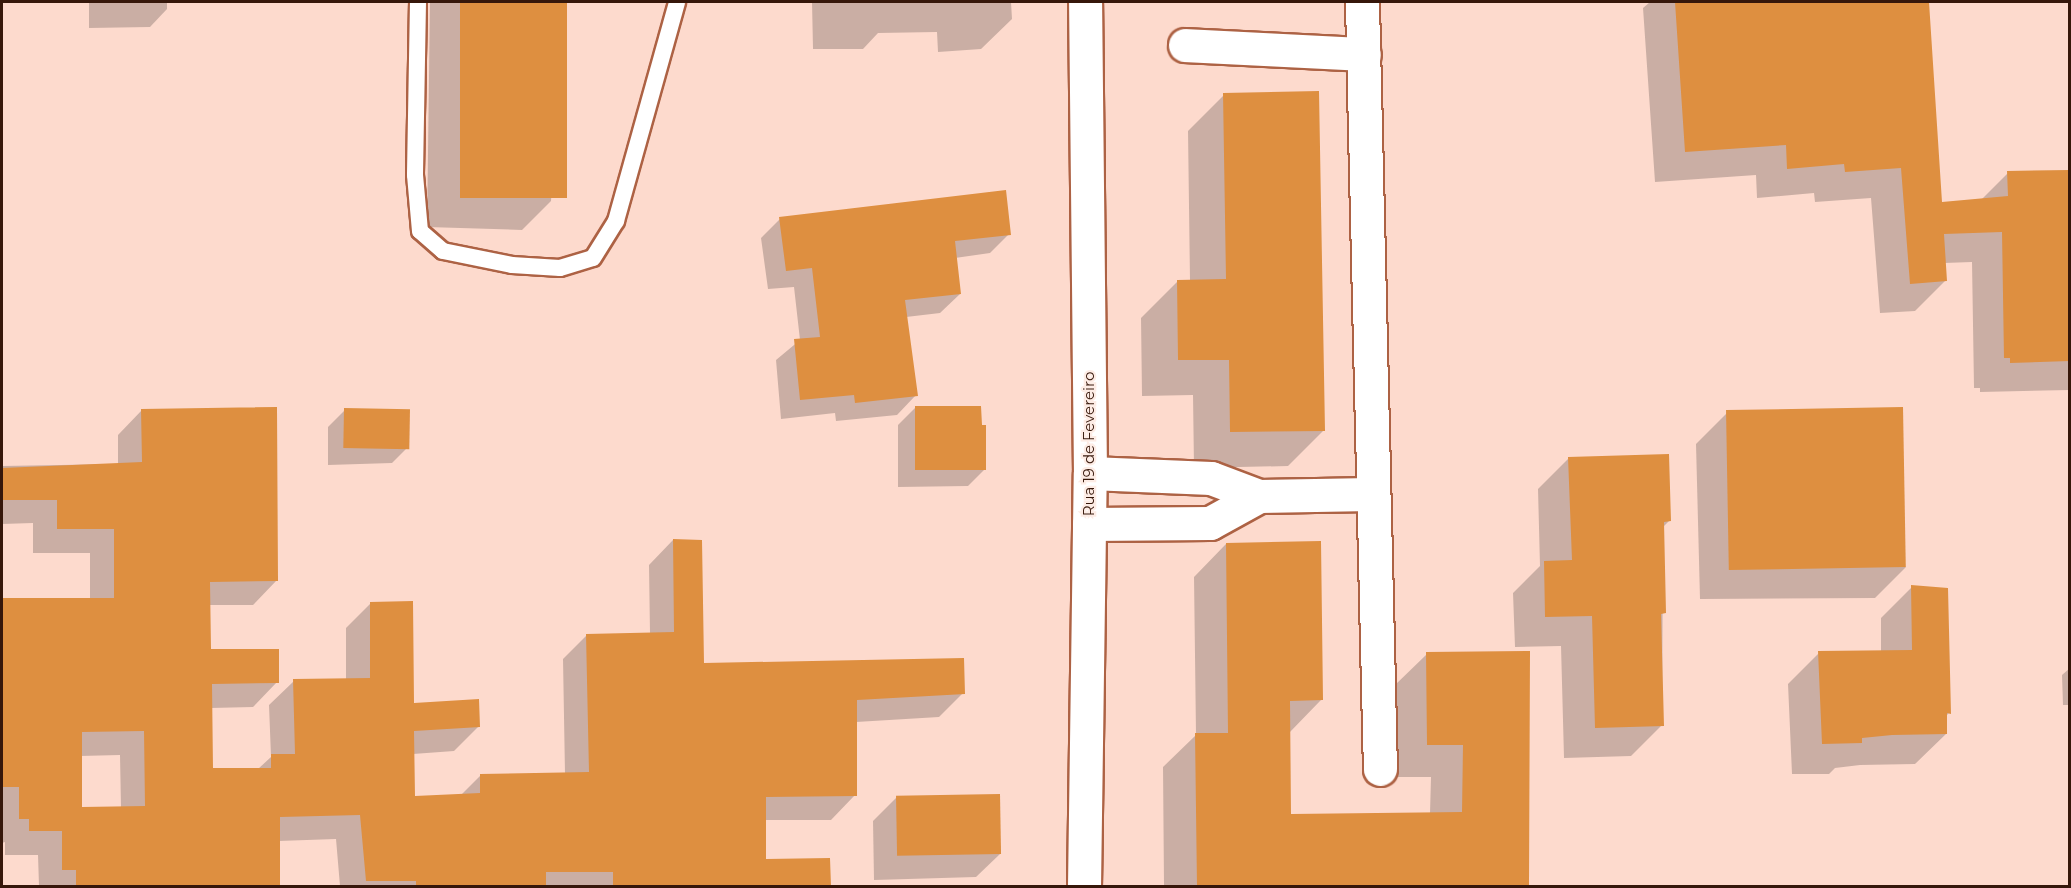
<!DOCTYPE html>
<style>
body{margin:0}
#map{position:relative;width:2071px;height:888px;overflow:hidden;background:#fddacd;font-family:Montserrat,sans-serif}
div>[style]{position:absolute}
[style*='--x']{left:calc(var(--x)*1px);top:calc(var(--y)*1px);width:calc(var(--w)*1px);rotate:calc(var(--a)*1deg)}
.shadow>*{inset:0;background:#0003}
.building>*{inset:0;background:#de8f40;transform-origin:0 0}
.roads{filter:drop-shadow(2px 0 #ad6244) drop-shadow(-2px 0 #ad6244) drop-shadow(0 2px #ad6244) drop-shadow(0 -2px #ad6244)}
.service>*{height:16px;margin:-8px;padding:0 8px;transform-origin:8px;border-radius:8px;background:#fff}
.minor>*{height:33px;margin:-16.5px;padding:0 16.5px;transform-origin:16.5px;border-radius:16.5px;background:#fff}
span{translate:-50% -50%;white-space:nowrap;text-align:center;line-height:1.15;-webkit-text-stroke:4.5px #fdece5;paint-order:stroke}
.street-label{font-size:15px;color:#36170a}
.frame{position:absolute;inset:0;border:3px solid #36170a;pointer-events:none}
</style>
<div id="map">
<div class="shadow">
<i style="clip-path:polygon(2px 2px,3px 241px,2px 242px)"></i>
<i style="clip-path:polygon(89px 2px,167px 2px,167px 9px,150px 27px,89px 28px)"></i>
<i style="clip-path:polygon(430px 2px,565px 2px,551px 201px,522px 230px,427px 227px)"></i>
<i style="clip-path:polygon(812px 2px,1011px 2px,1012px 19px,981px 49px,938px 52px,937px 32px,878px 33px,863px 49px,813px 49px)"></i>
<i style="clip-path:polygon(1650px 2px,1927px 2px,1941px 204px,1981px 200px,2008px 173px,2070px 171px,2070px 390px,1980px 392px,1980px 388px,1974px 388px,1972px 262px,1944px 263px,1946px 280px,1915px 311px,1880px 313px,1871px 198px,1815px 202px,1814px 193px,1757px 198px,1756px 175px,1655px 182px,1643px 8px)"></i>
<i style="clip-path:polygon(1224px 95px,1324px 430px,1288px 466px,1194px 468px,1193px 395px,1142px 396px,1141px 318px,1177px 282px,1190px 281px,1188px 131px)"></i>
<i style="clip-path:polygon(780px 219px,1009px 234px,990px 253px,955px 258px,960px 294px,940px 313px,906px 317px,916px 395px,897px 415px,836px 421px,835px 413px,781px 419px,776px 360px,800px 340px,794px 287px,768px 289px,761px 238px)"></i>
<i style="clip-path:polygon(915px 408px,985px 469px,968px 486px,898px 487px,898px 425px)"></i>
<i style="clip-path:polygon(evenodd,142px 410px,277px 580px,253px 605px,209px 605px,210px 651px,277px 682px,253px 707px,211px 708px,212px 770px,258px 769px,271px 757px,269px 705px,294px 681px,346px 680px,346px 628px,371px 603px,412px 705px,478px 727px,454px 751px,413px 754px,414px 797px,461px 795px,481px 775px,565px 774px,563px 659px,587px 635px,650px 634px,649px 565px,673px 540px,703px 665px,963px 693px,939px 717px,856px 722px,855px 795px,831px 820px,764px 820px,765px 860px,829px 859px,829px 886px,340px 886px,336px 839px,278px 841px,278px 886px,39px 886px,38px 855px,5px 855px,5px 842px,2px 843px,2px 600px,90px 599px,90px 553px,33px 553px,33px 523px,2px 524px,2px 466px,118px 464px,118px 435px,142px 410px,120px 755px,121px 808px,81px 809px,80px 756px,120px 755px)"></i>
<i style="clip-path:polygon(345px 410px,409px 446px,392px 463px,328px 465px,328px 427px)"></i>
<i style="clip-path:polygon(1727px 413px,1906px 567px,1875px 598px,1700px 599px,1696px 444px)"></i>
<i style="clip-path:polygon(1569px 458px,1669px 521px,1663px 527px,1662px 725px,1631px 756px,1564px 758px,1561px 646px,1515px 647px,1513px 593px,1540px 566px,1538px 489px)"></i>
<i style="clip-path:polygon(1226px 544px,1321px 700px,1289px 733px,1290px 815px,1430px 813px,1431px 777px,1395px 777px,1394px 686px,1427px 654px,1528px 653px,1527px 886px,1164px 886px,1163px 767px,1196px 735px,1194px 577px)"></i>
<i style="clip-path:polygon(1912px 587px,1949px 713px,1945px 717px,1946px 734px,1915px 764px,1860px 765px,1835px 768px,1829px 774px,1792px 774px,1788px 684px,1819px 653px,1881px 652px,1881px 618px)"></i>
<i style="clip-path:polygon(2070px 668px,2070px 705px,2063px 705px,2062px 675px)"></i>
<i style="clip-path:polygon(897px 797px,1000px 854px,976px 877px,874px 880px,873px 821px)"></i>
</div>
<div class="building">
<i style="left:460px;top:2px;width:107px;height:196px"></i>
<i style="clip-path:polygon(1675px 2px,1929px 2px,1942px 202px,2008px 196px,2007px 171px,2070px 170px,2070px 361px,2010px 363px,2010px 358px,2004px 358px,2002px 232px,1944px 234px,1947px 281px,1910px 284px,1901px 168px,1845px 172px,1844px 164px,1787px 169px,1786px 145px,1685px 152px)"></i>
<i style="clip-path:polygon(1319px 91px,1325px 431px,1230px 432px,1229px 360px,1178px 360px,1177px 280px,1226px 279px,1223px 93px)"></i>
<i style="clip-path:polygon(1006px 190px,1011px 235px,955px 241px,961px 294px,905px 300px,918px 396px,855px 403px,854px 395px,800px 400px,794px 339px,820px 337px,812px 268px,786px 271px,779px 217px)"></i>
<i style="clip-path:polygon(915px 406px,981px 406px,982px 425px,986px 425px,986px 470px,915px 470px)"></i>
<i style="clip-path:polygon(evenodd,277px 407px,278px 581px,210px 582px,211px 649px,279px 649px,279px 683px,212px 684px,213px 768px,271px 768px,271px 754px,295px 754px,293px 679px,370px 678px,370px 602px,413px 601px,414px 703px,479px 699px,480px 727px,414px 731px,415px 796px,480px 793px,480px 774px,589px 772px,586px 634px,674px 632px,673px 539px,702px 540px,704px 663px,964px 658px,965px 694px,857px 700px,857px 796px,766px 797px,766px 859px,830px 858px,831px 886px,613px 885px,613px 872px,546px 872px,546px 886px,416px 886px,416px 881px,366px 881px,360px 815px,280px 817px,280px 886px,76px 886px,76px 870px,62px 870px,62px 831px,29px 831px,29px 819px,19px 819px,19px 787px,2px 787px,2px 598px,114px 598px,114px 529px,57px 529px,57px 500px,2px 500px,2px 468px,142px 462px,141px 409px,277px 407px,144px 731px,145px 806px,82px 807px,82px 732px,144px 731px)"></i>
<i style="left:1903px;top:407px;width:160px;height:177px;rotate:89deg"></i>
<i style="left:344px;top:408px;width:66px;height:40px;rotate:1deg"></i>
<i style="clip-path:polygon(1669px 454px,1671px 521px,1664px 522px,1666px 613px,1661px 614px,1664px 726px,1595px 728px,1592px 616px,1545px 617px,1544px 561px,1572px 560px,1568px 457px)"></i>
<i style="clip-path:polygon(1321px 541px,1323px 700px,1290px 701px,1291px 814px,1462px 812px,1463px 745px,1427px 745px,1426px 652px,1530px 651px,1529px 886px,1197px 886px,1195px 733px,1228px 733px,1226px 543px)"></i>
<i style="clip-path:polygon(1911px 585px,1948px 588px,1951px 714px,1947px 713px,1947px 734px,1892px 735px,1862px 738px,1862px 743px,1822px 744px,1818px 651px,1912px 650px)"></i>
<i style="left:1000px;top:794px;width:60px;height:104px;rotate:89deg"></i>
</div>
<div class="roads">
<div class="service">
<i style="--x:418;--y:2;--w:173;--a:91"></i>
<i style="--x:415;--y:175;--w:56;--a:84.9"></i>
<i style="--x:420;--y:231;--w:30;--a:41"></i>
<i style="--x:443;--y:251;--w:70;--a:11.5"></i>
<i style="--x:512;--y:265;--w:48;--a:3.6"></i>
<i style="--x:560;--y:268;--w:34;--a:-17"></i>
<i style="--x:593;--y:258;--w:44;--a:-58.1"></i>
<i style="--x:616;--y:221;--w:227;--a:-74.4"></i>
</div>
<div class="minor">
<i style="--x:1362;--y:2;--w:767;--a:88.66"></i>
<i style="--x:1185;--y:45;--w:179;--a:2.9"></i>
<i style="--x:1090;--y:473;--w:121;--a:2.4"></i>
<i style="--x:1211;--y:478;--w:51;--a:20.6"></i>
<i style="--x:1259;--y:496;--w:112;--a:-1"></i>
<i style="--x:1089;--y:524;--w:121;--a:-0.5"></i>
<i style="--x:1210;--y:523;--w:56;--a:-28.9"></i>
<i style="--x:1084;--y:886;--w:413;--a:-89.2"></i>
<i style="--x:1090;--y:473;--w:471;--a:-90.6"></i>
</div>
</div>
<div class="street-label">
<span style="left:1089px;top:444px;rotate:-90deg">Rua 19 de Fevereiro</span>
</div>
<div class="frame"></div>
</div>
